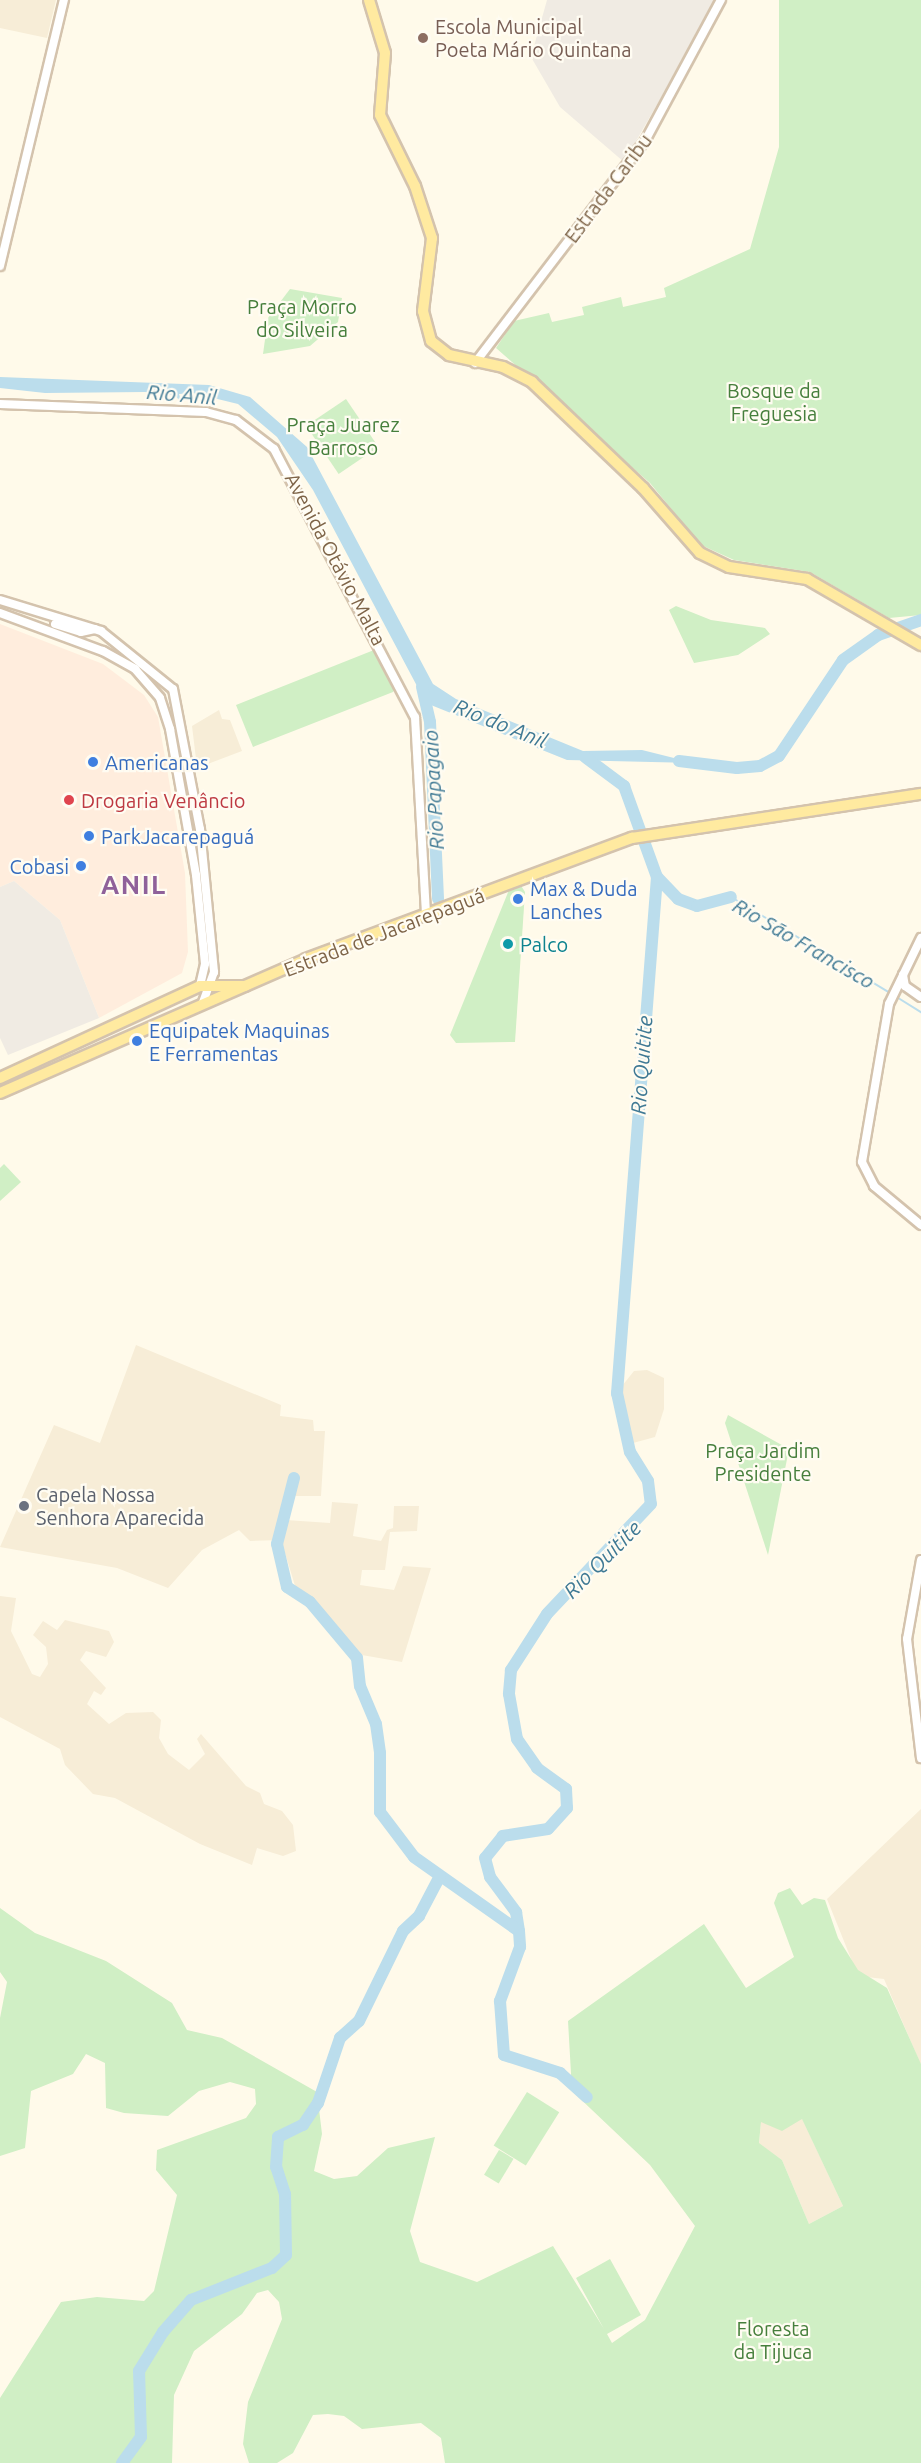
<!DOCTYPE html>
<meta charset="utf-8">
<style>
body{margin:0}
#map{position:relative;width:921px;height:2463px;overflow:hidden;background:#fffaea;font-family:Ubuntu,sans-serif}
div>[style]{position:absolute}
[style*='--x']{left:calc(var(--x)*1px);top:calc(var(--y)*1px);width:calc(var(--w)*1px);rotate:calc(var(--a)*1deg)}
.residential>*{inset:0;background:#f7edd7}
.commercial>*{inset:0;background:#ffeddd}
.industrial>*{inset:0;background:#f0ebe3}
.green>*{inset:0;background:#d0efc5;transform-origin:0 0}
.water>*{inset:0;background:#bbddec}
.stream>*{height:2px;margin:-1px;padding:0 1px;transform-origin:1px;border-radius:1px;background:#bbddec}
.river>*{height:12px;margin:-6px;padding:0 6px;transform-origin:6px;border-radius:6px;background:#bbddec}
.roads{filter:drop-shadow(2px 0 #d4c3ad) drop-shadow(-2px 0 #d4c3ad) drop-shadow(0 2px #d4c3ad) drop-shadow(0 -2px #d4c3ad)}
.minor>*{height:8px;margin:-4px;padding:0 4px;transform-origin:4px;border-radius:4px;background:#fff}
.major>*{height:10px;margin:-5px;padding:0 5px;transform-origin:5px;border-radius:5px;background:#ffeaa0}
.dots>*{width:16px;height:16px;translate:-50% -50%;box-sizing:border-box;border:3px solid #fffcf2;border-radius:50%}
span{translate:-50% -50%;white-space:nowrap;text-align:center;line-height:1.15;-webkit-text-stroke:4.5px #fffcf2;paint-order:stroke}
.education-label{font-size:20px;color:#785e54}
.left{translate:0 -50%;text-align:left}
.street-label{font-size:20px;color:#7e6448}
.park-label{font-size:20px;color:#467f3c}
.shop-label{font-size:20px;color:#366cbe}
.right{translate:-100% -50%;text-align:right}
.health-label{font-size:20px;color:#be3a42}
.culture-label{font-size:20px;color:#0d838f}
.worship-label{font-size:20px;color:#5b616d}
.water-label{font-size:21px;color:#3f7994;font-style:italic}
.district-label{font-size:26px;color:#8f619a;font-weight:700;letter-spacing:1.5px}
</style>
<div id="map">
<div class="residential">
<i style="clip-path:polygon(0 0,56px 0,47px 38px,0 28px)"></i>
<i style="clip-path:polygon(219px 710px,222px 719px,230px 720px,242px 751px,205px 765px,196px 759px,192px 726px)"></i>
<i style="clip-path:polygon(136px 1345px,281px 1405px,280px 1416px,313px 1420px,314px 1431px,325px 1431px,321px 1496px,293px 1496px,286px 1520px,330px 1523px,332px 1502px,358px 1504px,353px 1536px,381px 1541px,387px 1530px,393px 1528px,394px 1506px,419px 1506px,417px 1531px,390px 1532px,385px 1570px,362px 1570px,360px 1585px,394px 1590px,403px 1566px,431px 1568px,402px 1662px,356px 1654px,320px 1606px,296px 1589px,281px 1540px,250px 1541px,239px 1530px,202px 1550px,168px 1588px,117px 1568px,0 1547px,54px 1425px,100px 1443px)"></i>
<i style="clip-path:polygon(647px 1370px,664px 1378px,664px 1409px,655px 1437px,633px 1443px,619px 1405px,622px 1386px,634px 1371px)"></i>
<i style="clip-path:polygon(0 1596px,16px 1598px,11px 1631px,32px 1674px,40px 1677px,48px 1664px,46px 1647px,33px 1635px,43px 1621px,57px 1630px,65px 1620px,109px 1631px,114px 1642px,106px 1657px,86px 1651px,80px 1660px,106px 1688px,101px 1695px,94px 1691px,87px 1704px,109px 1724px,126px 1713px,153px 1712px,161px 1720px,159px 1738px,168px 1754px,189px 1770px,205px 1754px,197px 1739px,201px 1734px,246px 1786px,260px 1793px,264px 1804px,282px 1811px,293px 1825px,296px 1851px,283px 1856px,257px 1848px,252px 1865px,200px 1844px,115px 1798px,93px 1794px,65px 1765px,60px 1749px,0 1717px)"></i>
<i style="clip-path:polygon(921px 1809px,921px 2065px,884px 1979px,858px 1976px,827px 1899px)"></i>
<i style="clip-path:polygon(802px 2118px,843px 2206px,809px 2224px,782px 2160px,759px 2144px,761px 2122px)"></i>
</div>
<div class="commercial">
<i style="clip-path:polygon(0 624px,103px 664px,144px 695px,158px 717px,185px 873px,188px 952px,182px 973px,99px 1018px,60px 920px,14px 881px,0 887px)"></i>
</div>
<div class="industrial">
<i style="clip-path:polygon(547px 0,717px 0,624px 162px,560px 107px,531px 57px)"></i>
<i style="clip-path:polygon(14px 881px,60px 920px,99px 1018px,8px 1055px,0 1038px,0 887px)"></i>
</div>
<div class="green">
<i style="clip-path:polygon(779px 0,921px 0,921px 615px,889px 618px,810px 572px,734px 560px,701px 545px,650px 483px,496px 348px,514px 321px,549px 313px,552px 322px,584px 315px,582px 307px,621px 297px,623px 307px,666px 297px,664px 288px,750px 249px,779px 147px)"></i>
<i style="clip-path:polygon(290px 289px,342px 298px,338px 322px,310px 346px,263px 354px,268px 318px)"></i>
<i style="left:346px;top:399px;width:58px;height:48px;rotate:56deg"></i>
<i style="clip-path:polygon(676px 606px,711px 620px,765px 628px,770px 634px,738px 655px,694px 663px,669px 610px)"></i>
<i style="clip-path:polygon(374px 650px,396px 687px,393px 692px,253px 747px,236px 705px)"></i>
<i style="clip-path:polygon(520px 884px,525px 892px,515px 1042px,456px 1043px,450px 1035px,509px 890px)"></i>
<i style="clip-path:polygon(4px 1164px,21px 1182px,0 1201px,0 1168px)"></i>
<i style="clip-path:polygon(728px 1415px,789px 1449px,768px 1555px,725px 1423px)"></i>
<i style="clip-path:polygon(evenodd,790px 1888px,802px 1905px,814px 1898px,825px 1900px,838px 1938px,858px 1970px,887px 1988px,921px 2064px,921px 2463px,445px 2463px,441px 2438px,421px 2423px,362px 2429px,344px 2416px,328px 2414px,313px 2415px,293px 2453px,277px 2463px,249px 2463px,243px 2444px,248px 2402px,282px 2319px,279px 2302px,268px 2290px,257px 2293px,242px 2314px,194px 2351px,174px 2395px,172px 2463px,0 2463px,0 2398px,61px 2302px,97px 2297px,144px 2301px,154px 2291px,177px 2195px,156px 2170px,157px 2150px,246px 2118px,256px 2104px,255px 2089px,230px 2082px,199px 2091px,168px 2116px,124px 2113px,106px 2108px,105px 2063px,86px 2054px,73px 2074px,31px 2091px,25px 2148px,0 2156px,0 2018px,7px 1982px,0 1972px,0 1908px,35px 1933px,106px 1961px,172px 2003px,187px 2030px,222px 2038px,317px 2092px,322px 2134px,314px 2171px,334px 2179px,357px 2176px,388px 2148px,435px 2137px,410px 2231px,420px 2262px,477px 2282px,553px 2246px,604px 2329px,576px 2278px,610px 2259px,641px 2315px,607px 2334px,612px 2343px,645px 2320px,695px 2226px,650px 2165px,572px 2091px,568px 2021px,704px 1924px,746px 1988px,794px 1957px,774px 1903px,778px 1893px,790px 1888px,802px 2119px,843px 2206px,809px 2224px,782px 2160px,759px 2143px,761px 2122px,782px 2131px,802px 2119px)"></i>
<i style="left:527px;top:2092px;width:38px;height:63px;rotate:32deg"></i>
<i style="left:499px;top:2150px;width:17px;height:29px;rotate:31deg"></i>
</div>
<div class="water">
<i style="clip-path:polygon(0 377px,209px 385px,250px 397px,307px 447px,433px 684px,456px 699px,583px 751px,642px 750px,694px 763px,567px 760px,426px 703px,313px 490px,277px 437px,238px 404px,193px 393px,179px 394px,182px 404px,175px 395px,145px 392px,45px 393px,0 388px)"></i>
</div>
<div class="stream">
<i style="--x:731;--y:897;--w:186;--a:31.1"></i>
<i style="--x:895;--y:996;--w:31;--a:32"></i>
</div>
<div class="river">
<i style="--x:422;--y:687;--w:36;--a:77"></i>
<i style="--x:430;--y:722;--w:177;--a:87.4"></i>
<i style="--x:585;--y:757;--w:49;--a:36.6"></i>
<i style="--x:624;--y:786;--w:97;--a:70.1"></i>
<i style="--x:657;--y:877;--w:518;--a:94.43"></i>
<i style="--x:617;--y:1393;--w:60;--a:77.6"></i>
<i style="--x:630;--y:1452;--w:34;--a:58"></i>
<i style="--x:648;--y:1481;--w:23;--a:83"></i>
<i style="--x:651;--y:1504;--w:151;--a:133.4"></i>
<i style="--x:547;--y:1614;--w:67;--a:122.7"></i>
<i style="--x:511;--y:1670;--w:24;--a:95"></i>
<i style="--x:509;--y:1694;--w:46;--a:79.9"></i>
<i style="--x:517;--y:1739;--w:35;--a:55"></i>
<i style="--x:537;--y:1768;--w:36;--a:36"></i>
<i style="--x:566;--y:1789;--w:19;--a:87"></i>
<i style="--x:567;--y:1808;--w:28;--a:132"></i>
<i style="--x:548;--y:1829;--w:46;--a:171.2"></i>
<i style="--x:503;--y:1836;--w:28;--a:129"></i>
<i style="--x:485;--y:1858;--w:20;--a:75"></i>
<i style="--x:490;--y:1877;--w:44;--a:53.4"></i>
<i style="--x:516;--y:1912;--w:19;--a:81"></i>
<i style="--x:519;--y:1931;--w:16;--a:86"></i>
<i style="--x:520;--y:1947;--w:58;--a:110.3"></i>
<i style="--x:500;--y:2001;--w:54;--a:85.8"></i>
<i style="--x:504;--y:2055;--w:59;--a:17.8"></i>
<i style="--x:560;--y:2073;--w:36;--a:42"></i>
<i style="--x:679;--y:761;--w:58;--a:6.9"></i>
<i style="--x:737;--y:768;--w:23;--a:-5"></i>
<i style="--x:760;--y:766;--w:21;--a:-28"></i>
<i style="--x:779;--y:756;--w:115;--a:-56.3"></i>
<i style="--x:843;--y:660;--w:43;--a:-35.5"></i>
<i style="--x:878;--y:635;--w:46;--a:-19.2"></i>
<i style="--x:657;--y:877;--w:30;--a:46"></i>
<i style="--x:678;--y:899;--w:20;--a:20"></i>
<i style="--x:697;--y:906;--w:35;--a:-15"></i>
<i style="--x:294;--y:1478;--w:68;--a:104.4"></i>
<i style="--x:277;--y:1544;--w:44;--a:76.9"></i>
<i style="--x:287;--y:1587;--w:27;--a:33"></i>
<i style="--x:310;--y:1602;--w:73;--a:50"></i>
<i style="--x:357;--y:1658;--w:28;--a:84"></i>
<i style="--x:360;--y:1686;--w:41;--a:67.2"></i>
<i style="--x:376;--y:1724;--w:29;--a:82"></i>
<i style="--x:380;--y:1753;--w:59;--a:90"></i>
<i style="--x:380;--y:1812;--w:56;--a:52.9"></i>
<i style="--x:414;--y:1857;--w:128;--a:35.2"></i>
<i style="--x:122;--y:2463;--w:32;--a:-54"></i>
<i style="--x:141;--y:2437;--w:66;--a:-91.7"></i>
<i style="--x:139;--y:2371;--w:46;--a:-58.4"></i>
<i style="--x:163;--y:2332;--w:43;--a:-48.8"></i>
<i style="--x:191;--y:2300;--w:87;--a:-21.6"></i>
<i style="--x:272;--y:2268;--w:19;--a:-43"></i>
<i style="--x:286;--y:2255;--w:61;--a:-90.9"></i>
<i style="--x:285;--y:2194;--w:28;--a:-108"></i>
<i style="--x:276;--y:2167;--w:30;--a:-86"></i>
<i style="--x:278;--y:2137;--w:28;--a:-26"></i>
<i style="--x:303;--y:2125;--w:27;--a:-56"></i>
<i style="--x:318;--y:2103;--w:69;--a:-71.3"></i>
<i style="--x:340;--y:2038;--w:25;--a:-42"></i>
<i style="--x:359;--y:2021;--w:100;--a:-63.9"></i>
<i style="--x:403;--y:1931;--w:22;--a:-43"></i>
<i style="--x:419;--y:1916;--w:45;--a:-62.3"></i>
</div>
<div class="roads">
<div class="minor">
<i style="--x:0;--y:266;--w:274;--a:-76.5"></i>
<i style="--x:475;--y:363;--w:282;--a:-52.6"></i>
<i style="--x:646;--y:139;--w:158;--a:-61.7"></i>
<i style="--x:0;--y:404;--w:206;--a:2.2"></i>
<i style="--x:206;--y:412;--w:31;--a:15"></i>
<i style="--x:236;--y:420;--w:48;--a:37.3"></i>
<i style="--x:274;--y:449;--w:303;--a:62.3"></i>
<i style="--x:415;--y:717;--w:199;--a:86.8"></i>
<i style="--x:0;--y:600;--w:106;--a:17.1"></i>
<i style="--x:101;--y:631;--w:92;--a:38.9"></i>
<i style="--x:173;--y:689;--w:143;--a:79.1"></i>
<i style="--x:200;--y:829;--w:144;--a:84.4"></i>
<i style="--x:214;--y:972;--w:35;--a:110"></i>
<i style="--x:0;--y:613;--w:110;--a:20.3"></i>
<i style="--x:103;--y:651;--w:37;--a:29"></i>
<i style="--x:135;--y:669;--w:38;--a:49"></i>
<i style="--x:160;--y:698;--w:33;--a:72"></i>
<i style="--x:170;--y:729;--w:148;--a:79.9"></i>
<i style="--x:196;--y:875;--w:89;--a:84.2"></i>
<i style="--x:205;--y:964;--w:23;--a:103"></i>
<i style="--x:55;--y:624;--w:27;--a:17"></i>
<i style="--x:81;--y:632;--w:14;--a:-12"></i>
<i style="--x:921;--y:938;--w:73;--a:115.9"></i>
<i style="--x:889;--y:1004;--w:160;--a:99.7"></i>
<i style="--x:862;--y:1162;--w:27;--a:63"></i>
<i style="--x:874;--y:1186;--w:61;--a:39.7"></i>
<i style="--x:903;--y:975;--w:11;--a:80"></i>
<i style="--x:905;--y:986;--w:19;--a:35"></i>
<i style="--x:921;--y:1560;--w:80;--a:100"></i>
<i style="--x:907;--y:1639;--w:120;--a:83.3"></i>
</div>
<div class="major">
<i style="--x:369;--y:0;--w:55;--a:73.2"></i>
<i style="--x:385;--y:53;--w:62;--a:94.6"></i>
<i style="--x:380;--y:115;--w:79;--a:63.8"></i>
<i style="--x:415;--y:186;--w:55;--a:71.9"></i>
<i style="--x:432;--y:238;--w:74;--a:97"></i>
<i style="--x:423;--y:311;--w:31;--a:75"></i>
<i style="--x:431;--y:341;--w:23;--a:38"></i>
<i style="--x:449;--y:355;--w:55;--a:12.5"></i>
<i style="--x:503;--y:367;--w:33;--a:27"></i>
<i style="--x:532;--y:382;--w:153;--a:43.7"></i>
<i style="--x:643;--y:488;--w:86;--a:48.8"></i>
<i style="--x:700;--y:553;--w:32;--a:26"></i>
<i style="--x:729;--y:567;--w:79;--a:8.7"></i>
<i style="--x:807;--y:579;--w:132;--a:30.1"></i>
<i style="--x:0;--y:1078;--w:220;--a:-24.7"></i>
<i style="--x:200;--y:986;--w:45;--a:0"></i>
<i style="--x:0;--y:1093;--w:334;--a:-23.6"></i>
<i style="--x:306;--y:959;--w:348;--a:-20.4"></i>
<i style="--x:632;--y:838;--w:292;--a:-8.7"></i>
</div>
</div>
<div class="dots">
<i style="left:423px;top:38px;background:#8d6e63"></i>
<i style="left:93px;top:762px;background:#3f7fe0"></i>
<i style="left:69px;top:800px;background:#e0444e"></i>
<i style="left:89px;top:836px;background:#3f7fe0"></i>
<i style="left:81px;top:866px;background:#3f7fe0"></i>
<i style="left:518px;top:899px;background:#3f7fe0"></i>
<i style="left:508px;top:944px;background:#0f9aa8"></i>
<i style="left:137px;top:1041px;background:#3f7fe0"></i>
<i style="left:24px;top:1506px;background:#6b7280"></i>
</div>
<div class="education-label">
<span class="left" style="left:435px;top:38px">Escola Municipal<br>Poeta Mário Quintana</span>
</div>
<div class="street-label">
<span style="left:608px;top:188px;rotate:-53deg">Estrada Caribu</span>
<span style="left:336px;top:559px;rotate:62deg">Avenida Otávio Malta</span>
<span style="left:384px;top:932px;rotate:-21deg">Estrada de Jacarepaguá</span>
</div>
<div class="park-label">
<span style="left:302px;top:318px">Praça Morro<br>do Silveira</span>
<span style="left:774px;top:402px">Bosque da<br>Freguesia</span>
<span style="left:343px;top:436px">Praça Juarez<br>Barroso</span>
<span style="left:763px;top:1462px">Praça Jardim<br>Presidente</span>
<span style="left:773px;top:2340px">Floresta<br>da Tijuca</span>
</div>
<div class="shop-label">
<span class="left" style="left:105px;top:762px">Americanas</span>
<span class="left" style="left:101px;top:836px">ParkJacarepaguá</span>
<span class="right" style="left:69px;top:866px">Cobasi</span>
<span class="left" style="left:530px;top:900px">Max &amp; Duda<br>Lanches</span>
<span class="left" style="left:149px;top:1042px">Equipatek Maquinas<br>E Ferramentas</span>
</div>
<div class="health-label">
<span class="left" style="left:81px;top:800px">Drogaria Venâncio</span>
</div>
<div class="culture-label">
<span class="left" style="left:520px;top:944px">Palco</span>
</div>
<div class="worship-label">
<span class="left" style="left:36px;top:1506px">Capela Nossa<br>Senhora Aparecida</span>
</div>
<div class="water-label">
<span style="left:182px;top:394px;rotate:5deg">Rio Anil</span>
<span style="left:501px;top:723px;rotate:22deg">Rio do Anil</span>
<span style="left:433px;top:790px;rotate:-93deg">Rio Papagaio</span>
<span style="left:804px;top:943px;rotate:30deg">Rio São Francisco</span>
<span style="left:641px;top:1065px;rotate:-86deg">Rio Quitite</span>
<span style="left:602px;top:1559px;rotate:-45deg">Rio Quitite</span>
</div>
<div class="district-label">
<span style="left:134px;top:885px">ANIL</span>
</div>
</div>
